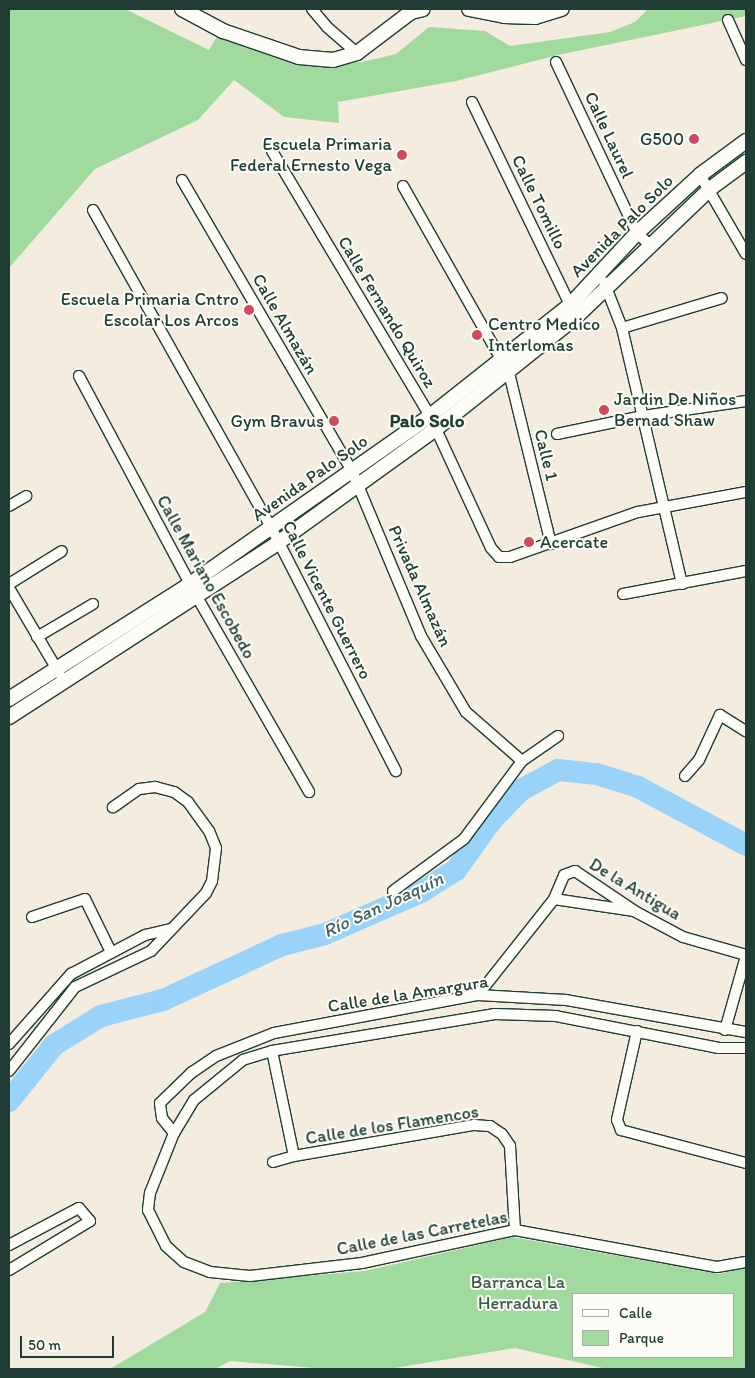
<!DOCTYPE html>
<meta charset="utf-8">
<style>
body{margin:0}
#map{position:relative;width:755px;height:1378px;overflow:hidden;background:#f4ecdf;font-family:Itim,sans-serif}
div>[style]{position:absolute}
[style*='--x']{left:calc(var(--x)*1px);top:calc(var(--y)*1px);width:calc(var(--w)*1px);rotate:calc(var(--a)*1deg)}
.green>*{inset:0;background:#a1da9f}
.river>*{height:22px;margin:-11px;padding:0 11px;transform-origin:11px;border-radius:11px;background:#99d3f9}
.roads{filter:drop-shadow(1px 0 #1f3d34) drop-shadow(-1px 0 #1f3d34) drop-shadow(0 1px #1f3d34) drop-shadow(0 -1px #1f3d34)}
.street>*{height:10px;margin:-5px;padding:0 5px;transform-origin:5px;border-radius:5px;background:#fdfcf7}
.secondary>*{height:14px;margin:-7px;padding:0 7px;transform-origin:7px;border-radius:7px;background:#fdfcf7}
.dots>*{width:14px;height:14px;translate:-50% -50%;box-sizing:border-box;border:2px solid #fdfcf7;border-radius:50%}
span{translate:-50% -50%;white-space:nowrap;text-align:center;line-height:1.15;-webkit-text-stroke:4px #fdfcf7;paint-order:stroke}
.street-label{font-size:18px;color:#1f3d34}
.poi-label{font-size:18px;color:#1f3d34}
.right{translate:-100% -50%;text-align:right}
.left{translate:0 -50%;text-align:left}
.park-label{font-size:18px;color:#395c49}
.neighbourhood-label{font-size:19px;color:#1f3d34;font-weight:700}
.water-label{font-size:19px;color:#3e6265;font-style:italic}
.frame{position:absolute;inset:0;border:10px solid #1f3d34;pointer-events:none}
.legend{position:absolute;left:572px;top:1293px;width:162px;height:65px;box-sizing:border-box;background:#fdfcf7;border:1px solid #a4b0a9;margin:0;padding:6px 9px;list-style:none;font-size:15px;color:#1f3d34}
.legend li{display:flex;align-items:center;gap:10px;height:25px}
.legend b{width:25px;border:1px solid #a4b0a9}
.scale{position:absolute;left:20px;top:1336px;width:94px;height:22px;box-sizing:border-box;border:2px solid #1f3d34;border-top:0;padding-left:6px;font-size:15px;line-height:18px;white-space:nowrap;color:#1f3d34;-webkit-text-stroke:4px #fdfcf7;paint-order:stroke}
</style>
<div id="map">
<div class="green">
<i style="clip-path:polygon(9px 9px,125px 9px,209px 50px,219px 33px,330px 63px,362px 62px,396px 54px,429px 27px,485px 31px,510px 46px,610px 32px,635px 22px,648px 9px,746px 9px,746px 16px,558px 55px,456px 81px,338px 102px,339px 123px,284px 117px,234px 80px,198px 120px,95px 169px,9px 268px)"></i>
<i style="clip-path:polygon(evenodd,512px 1237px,720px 1274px,746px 1266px,746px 1369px,607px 1369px,515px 1348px,389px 1369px,327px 1369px,230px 1361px,215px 1369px,110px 1369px,205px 1312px,220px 1283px,365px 1271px,512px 1237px,574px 1294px,734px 1294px,734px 1357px,574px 1357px,574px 1294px)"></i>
</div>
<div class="river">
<i style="--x:9;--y:1101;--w:72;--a:-51.2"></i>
<i style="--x:54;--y:1045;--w:55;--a:-31.7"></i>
<i style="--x:101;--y:1016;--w:64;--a:-14.5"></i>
<i style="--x:163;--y:1000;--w:131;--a:-24.8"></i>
<i style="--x:282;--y:945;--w:44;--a:-14.3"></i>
<i style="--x:325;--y:934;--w:105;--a:-23.6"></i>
<i style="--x:421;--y:892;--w:41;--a:-32.2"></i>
<i style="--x:456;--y:870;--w:60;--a:-54.5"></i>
<i style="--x:491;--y:821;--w:43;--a:-45.9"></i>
<i style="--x:521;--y:790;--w:42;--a:-28.4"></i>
<i style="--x:558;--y:770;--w:39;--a:6"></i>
<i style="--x:597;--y:774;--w:43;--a:17.6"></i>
<i style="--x:638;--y:787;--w:123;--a:28.2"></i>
</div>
<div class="roads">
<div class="street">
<i style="--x:312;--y:9;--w:23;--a:50"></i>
<i style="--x:327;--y:27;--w:40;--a:41"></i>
<i style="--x:728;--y:20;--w:44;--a:65.8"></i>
<i style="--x:556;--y:62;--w:189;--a:64.7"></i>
<i style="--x:637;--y:233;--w:18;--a:43"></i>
<i style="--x:472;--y:102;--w:230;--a:64.2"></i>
<i style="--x:272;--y:151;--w:309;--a:59.2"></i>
<i style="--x:430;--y:416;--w:145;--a:65.2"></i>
<i style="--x:491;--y:548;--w:12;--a:48"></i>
<i style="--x:499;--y:557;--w:11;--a:0"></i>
<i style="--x:510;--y:557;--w:136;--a:-19.4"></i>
<i style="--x:638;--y:512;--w:110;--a:-10.5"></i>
<i style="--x:700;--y:175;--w:91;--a:59.8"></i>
<i style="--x:182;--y:180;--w:337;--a:59.7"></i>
<i style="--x:352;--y:471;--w:179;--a:67.3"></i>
<i style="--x:421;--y:636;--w:88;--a:59.4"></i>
<i style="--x:466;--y:712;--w:74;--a:41.2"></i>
<i style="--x:403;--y:186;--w:215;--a:60.5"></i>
<i style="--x:509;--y:373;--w:176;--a:76.2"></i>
<i style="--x:93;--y:210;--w:366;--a:60.7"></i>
<i style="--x:272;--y:529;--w:272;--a:62.9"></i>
<i style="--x:604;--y:282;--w:49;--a:68.6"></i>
<i style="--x:622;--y:328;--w:263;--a:76.8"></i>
<i style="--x:622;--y:328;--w:104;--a:-16.7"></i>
<i style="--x:79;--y:376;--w:251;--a:61.9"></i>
<i style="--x:197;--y:597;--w:225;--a:60.1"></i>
<i style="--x:557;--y:434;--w:88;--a:-11.8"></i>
<i style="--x:643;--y:416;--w:104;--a:-8.3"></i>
<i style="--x:9;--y:506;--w:20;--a:-30"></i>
<i style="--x:9;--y:584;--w:62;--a:-31.9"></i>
<i style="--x:9;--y:588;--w:99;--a:59.5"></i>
<i style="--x:623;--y:594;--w:125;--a:-10.6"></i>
<i style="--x:37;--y:637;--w:65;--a:-30.5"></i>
<i style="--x:685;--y:776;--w:21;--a:-49"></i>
<i style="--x:699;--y:760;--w:50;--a:-65"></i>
<i style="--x:720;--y:715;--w:31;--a:32"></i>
<i style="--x:393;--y:891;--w:88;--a:-36.2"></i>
<i style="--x:464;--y:839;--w:97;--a:-53.4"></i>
<i style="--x:522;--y:761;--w:44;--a:-34.8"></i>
<i style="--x:554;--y:899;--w:81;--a:8.5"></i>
<i style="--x:32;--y:917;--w:56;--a:-18.8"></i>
<i style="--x:85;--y:899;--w:59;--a:63.9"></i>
<i style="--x:478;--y:995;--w:122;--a:-51.6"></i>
<i style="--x:554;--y:899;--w:26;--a:-67"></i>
<i style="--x:564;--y:875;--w:12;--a:-20"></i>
<i style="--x:575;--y:871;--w:73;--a:33.9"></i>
<i style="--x:636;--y:912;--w:53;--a:28"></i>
<i style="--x:683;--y:937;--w:66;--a:15.9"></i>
<i style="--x:725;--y:1030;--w:77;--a:-74.2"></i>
<i style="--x:637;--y:1031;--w:91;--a:102.7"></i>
<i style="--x:617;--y:1120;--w:11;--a:68"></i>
<i style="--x:621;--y:1130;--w:129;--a:14.8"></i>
<i style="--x:9;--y:1044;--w:94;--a:-48.5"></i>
<i style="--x:71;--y:974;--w:84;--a:-27.8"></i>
<i style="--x:145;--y:935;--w:26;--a:-13"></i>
<i style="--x:746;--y:1048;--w:27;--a:180"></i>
<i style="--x:719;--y:1048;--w:166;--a:-168.9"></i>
<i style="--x:556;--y:1016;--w:61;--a:-178.1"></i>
<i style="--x:495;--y:1014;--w:226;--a:170.6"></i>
<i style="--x:272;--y:1051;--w:30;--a:163"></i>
<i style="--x:243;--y:1060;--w:63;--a:140.8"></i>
<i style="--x:194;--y:1100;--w:39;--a:121"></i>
<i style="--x:174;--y:1133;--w:65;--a:111.8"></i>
<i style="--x:150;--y:1193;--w:17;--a:97"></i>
<i style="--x:148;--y:1210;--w:40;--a:63.4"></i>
<i style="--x:166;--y:1246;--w:24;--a:42"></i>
<i style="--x:184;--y:1262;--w:28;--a:21"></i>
<i style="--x:210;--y:1272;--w:40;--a:5.7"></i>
<i style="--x:250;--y:1276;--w:113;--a:-6.6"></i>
<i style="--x:362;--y:1263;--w:157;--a:-12.2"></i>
<i style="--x:515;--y:1230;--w:205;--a:10.4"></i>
<i style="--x:717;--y:1267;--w:29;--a:-10"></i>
<i style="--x:272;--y:1051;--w:107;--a:78.2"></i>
<i style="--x:294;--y:1156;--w:183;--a:-9.8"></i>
<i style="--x:474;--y:1125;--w:16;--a:4"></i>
<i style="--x:490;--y:1126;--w:14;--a:34"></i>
<i style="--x:502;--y:1134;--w:14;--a:56"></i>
<i style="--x:510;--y:1146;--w:84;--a:86.6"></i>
<i style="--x:9;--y:1071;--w:107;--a:-51.8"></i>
<i style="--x:75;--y:987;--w:84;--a:-25.3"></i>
<i style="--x:151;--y:951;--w:80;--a:-46.5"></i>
<i style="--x:206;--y:893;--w:13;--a:-63"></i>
<i style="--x:212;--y:881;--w:33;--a:-83"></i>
<i style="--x:216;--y:848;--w:18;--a:-112"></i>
<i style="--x:209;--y:831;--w:36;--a:-126"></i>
<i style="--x:188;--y:802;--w:17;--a:-144"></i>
<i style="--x:174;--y:792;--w:20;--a:-165"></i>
<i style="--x:155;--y:787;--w:16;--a:173"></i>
<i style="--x:139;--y:789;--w:32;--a:145"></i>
<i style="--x:174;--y:1133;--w:19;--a:-129"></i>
<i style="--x:162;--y:1118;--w:15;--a:-98"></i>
<i style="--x:160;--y:1103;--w:43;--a:-44.1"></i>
<i style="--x:191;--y:1073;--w:30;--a:-34"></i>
<i style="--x:216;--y:1056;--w:62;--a:-21.6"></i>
<i style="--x:274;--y:1033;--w:208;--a:-10.6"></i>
<i style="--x:478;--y:995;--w:88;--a:3.3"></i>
<i style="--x:566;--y:1000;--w:183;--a:10.1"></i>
<i style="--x:273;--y:1162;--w:22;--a:-16"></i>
<i style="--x:9;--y:1245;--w:79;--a:-27.9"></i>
<i style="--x:79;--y:1208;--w:17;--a:50"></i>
<i style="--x:90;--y:1221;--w:95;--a:148.8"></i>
</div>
<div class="secondary">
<i style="--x:182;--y:9;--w:47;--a:28.2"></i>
<i style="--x:223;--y:31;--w:80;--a:18.9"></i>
<i style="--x:299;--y:57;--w:34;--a:5"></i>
<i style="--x:333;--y:60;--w:25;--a:-16"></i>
<i style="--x:357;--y:53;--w:68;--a:-37.2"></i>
<i style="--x:411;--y:12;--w:12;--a:-14"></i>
<i style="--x:469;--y:9;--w:36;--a:11"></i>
<i style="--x:504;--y:16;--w:31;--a:2"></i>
<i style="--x:535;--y:17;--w:28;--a:-17"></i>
<i style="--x:9;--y:699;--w:214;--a:-32.4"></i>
<i style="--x:190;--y:584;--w:293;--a:-35"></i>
<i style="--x:430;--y:416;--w:179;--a:-38.4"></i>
<i style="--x:570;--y:305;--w:98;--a:-47.1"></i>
<i style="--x:637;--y:233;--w:86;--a:-42.6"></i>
<i style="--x:700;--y:175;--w:57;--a:-36.5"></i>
<i style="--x:9;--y:717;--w:322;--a:-32.9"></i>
<i style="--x:279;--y:542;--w:195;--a:-35.8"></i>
<i style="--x:437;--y:428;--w:178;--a:-38.6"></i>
<i style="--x:576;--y:317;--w:187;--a:-43.7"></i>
<i style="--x:711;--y:188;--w:44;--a:-36.6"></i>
</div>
</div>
<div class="dots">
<i style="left:694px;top:139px;background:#d1495b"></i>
<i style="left:402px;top:155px;background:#d1495b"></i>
<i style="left:249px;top:310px;background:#d1495b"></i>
<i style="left:477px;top:335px;background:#d1495b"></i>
<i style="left:604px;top:410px;background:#d1495b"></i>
<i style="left:334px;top:421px;background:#d1495b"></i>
<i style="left:529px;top:542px;background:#d1495b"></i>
</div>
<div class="street-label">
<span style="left:609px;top:135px;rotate:65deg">Calle Laurel</span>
<span style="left:539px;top:202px;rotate:64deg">Calle Tomillo</span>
<span style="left:622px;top:226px;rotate:-45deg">Avenida Palo Solo</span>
<span style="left:387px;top:312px;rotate:59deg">Calle Fernando Quiroz</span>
<span style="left:285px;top:324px;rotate:60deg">Calle Almazán</span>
<span style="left:546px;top:455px;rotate:76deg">Calle 1</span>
<span style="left:310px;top:478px;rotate:-35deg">Avenida Palo Solo</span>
<span style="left:206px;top:577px;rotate:61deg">Calle Mariano Escobedo</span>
<span style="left:420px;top:586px;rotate:66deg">Privada Almazán</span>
<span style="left:327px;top:600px;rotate:63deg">Calle Vicente Guerrero</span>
<span style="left:635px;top:889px;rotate:31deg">De la Antigua</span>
<span style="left:408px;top:994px;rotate:-9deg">Calle de la Amargura</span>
<span style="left:392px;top:1125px;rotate:-9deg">Calle de los Flamencos</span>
<span style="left:422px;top:1233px;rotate:-11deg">Calle de las Carretelas</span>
</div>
<div class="poi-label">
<span class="right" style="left:684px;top:139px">G500</span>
<span class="right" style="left:392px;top:155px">Escuela Primaria<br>Federal Ernesto Vega</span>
<span class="right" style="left:239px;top:310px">Escuela Primaria Cntro<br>Escolar Los Arcos</span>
<span class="left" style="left:488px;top:335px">Centro Medico<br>Interlomas</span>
<span class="left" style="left:614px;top:410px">Jardin De Niños<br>Bernad Shaw</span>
<span class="right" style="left:324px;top:421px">Gym Bravus</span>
<span class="left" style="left:540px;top:542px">Acercate</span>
</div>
<div class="park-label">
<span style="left:518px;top:1293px">Barranca La<br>Herradura</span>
</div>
<div class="neighbourhood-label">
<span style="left:427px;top:421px">Palo Solo</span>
</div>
<div class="water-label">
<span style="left:383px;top:905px;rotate:-25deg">Río San Joaquín</span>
</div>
<div class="frame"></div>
<ul class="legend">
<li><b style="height:6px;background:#fdfcf7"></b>Calle</li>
<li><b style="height:14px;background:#a1da9f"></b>Parque</li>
</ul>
<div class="scale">50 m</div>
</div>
